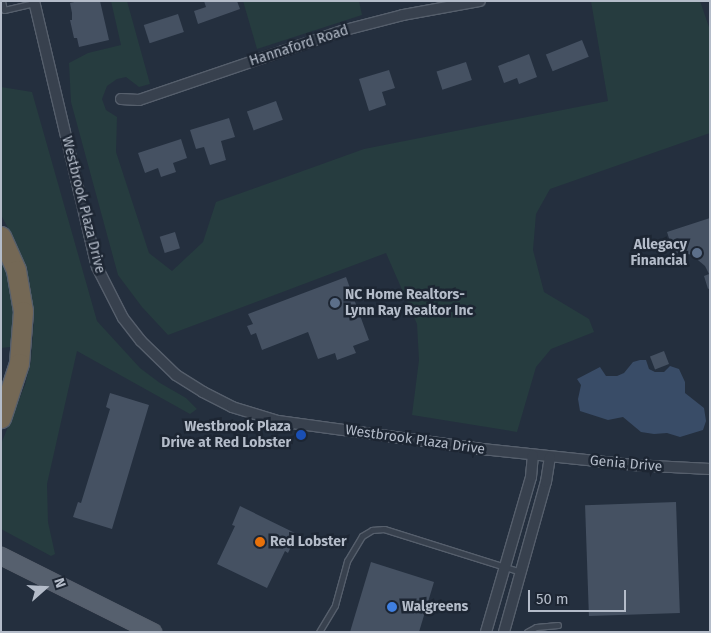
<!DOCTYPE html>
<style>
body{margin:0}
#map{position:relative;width:711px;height:633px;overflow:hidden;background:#242f3e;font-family:"Fira Sans",sans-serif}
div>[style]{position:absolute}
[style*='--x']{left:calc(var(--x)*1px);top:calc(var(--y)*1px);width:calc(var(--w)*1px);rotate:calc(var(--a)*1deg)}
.green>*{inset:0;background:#263c3f}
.water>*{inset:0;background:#394c67}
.building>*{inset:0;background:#455162;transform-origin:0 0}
.roads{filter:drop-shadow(1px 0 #565f6c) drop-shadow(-1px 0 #565f6c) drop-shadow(0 1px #565f6c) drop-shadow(0 -1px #565f6c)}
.lane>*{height:5px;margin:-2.5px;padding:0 2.5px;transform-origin:2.5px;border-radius:2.5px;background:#38414e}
.street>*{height:10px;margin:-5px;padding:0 5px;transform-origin:5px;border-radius:5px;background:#38414e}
.primary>*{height:16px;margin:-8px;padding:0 8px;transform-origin:8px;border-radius:8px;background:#56606e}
.highway>*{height:19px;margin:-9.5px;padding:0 9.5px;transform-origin:9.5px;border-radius:9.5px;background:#746855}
.dots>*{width:14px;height:14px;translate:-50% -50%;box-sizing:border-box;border:2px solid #1d2633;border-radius:50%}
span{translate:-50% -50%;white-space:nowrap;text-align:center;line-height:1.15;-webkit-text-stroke:5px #1d2633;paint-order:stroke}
.street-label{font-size:14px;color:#b4bcc9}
.poi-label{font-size:14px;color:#b4bcc9;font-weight:700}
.right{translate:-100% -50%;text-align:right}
.left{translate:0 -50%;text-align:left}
.frame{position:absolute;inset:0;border:2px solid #b4bcc9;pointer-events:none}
.north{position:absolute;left:20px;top:563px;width:50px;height:50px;-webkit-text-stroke:4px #1d2633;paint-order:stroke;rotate:71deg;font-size:14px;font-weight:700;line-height:20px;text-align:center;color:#b4bcc9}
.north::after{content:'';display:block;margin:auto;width:18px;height:22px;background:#b4bcc9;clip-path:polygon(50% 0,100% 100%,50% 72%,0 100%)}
.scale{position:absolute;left:528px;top:590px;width:98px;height:22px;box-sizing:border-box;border:2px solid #b4bcc9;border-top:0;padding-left:6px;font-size:15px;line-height:18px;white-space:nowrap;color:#b4bcc9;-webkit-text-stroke:4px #1d2633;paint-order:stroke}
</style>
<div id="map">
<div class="green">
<i style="clip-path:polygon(111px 1px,127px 1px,150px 84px,139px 87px,126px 77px,117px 79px,107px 86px,102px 99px,106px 110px,117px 117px,116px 152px,149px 253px,172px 271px,203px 242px,216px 202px,364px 149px,608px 101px,591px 1px,700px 1px,710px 30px,710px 133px,550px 189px,536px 214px,533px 250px,544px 292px,589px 319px,594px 332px,551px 349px,536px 367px,517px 432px,412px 415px,419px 360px,417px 324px,386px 253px,168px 335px,142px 307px,118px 275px,71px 102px,69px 63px,88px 53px,121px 45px)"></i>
<i style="clip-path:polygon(243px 1px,359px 1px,362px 15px,257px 49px)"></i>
<i style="clip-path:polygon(1px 87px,32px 92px,97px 321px,140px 368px,160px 383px,186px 398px,197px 409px,190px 414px,77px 351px,47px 484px,48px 522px,55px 554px,51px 556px,1px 529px,1px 444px,25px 385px,31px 361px,34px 319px,23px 264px,15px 241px,1px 215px)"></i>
<i style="clip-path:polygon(1px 255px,13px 292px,14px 351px,10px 347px,1px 348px)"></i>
</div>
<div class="water">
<i style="clip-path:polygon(640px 360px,646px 360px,649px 369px,655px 372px,664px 372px,670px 366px,679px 369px,685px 382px,685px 393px,704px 408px,706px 421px,703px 430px,680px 437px,667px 433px,654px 434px,641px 432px,623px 417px,608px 420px,580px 411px,578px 399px,581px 385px,577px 379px,600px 367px,606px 376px,617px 376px,624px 373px,633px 362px)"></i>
</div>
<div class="building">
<i style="clip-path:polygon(79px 1px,100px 1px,109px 40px,79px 47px,77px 38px,74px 38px,70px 20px,72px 20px,72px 13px,70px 3px)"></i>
<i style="clip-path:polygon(204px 1px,237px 1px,240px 9px,198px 24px,194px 11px,206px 7px)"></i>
<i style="left:178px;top:14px;width:19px;height:36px;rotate:72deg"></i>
<i style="left:582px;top:40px;width:18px;height:39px;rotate:68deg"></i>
<i style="clip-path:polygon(529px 54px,537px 77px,519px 84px,517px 78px,504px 83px,498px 66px)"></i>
<i style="left:466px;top:62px;width:19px;height:31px;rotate:72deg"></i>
<i style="clip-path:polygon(389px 70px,395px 88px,382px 92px,386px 105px,369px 111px,359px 79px)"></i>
<i style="left:276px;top:101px;width:20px;height:31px;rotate:70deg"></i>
<i style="clip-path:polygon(229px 118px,235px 137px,221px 141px,226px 160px,210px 165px,204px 147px,196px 149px,190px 130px)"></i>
<i style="clip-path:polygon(181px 139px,187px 158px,173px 163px,176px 172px,161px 177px,158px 168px,145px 173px,138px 153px)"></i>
<i style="clip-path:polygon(710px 218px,710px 288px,708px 289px,704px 276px,709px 274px,705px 266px,692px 255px,679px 252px,674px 254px,667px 232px)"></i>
<i style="left:175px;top:232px;width:17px;height:16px;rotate:73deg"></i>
<i style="clip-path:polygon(346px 277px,369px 340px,353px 346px,356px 353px,337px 360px,335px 353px,318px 359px,308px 332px,262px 350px,256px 333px,251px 335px,247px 326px,253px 324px,248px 314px)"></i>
<i style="left:664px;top:351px;width:14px;height:15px;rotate:69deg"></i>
<i style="clip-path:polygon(110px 393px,149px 405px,112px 529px,73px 517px,78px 502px,81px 503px,110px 409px,106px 407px)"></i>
<i style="left:676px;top:502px;width:111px;height:91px;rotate:88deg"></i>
<i style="clip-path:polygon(240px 506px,297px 534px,288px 553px,285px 551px,267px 588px,217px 564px,235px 526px,232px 525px)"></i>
<i style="clip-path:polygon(371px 562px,434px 582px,419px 632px,350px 632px)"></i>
</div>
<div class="roads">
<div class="lane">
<i style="--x:2;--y:1;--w:9;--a:77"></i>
<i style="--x:4;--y:10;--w:31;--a:-13"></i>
<i style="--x:319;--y:632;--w:31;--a:-59"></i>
<i style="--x:335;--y:605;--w:46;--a:-74.7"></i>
<i style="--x:347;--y:561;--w:29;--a:-59"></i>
<i style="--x:362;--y:536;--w:12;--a:-31"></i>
<i style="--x:372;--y:530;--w:12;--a:-5"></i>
<i style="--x:384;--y:529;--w:144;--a:17.4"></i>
<i style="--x:527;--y:632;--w:10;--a:-29"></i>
<i style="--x:536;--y:627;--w:22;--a:-5"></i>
</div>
<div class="street">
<i style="--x:34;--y:1;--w:273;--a:76.7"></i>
<i style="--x:97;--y:267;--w:57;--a:63"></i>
<i style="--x:123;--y:318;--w:29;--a:52"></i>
<i style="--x:141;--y:341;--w:49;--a:44.2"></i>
<i style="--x:176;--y:375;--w:32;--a:32"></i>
<i style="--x:203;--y:392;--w:33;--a:27"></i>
<i style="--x:232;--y:407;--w:48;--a:16.9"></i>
<i style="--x:278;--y:421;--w:206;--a:7.8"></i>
<i style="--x:482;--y:449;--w:152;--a:6"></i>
<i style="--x:633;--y:465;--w:77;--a:3"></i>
<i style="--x:121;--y:99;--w:18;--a:3"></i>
<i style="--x:139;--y:100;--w:218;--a:-18.8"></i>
<i style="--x:345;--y:30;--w:60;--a:-14.5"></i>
<i style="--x:403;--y:15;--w:78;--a:-10.3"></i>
<i style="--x:486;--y:632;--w:161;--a:-73.8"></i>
<i style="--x:531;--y:477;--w:22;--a:-85"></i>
<i style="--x:504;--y:632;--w:156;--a:-74.4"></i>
<i style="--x:546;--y:482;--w:25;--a:-81"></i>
</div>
<div class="primary">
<i style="--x:1;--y:556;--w:170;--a:26.6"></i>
</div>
<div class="highway">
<i style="--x:1;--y:236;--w:37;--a:66"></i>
<i style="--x:16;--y:270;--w:42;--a:80.3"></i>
<i style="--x:23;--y:311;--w:52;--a:94.4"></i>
<i style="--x:19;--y:363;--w:58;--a:108.1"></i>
</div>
</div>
<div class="dots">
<i style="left:697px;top:253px;background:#5c6f8a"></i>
<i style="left:335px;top:303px;background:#5c6f8a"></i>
<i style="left:301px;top:435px;background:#1a4fb4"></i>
<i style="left:260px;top:542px;background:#e8710a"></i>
<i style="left:392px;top:607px;background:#3f7fe0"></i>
</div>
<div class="street-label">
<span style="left:299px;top:46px;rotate:-18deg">Hannaford Road</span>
<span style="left:83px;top:205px;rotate:76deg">Westbrook Plaza Drive</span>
<span style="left:415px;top:440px;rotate:8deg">Westbrook Plaza Drive</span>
<span style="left:626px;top:464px;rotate:5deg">Genia Drive</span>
</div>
<div class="poi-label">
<span class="right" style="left:687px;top:253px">Allegacy<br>Financial</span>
<span class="left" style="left:345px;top:303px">NC Home Realtors-<br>Lynn Ray Realtor Inc</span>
<span class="right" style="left:291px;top:435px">Westbrook Plaza<br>Drive at Red Lobster</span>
<span class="left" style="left:270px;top:542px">Red Lobster</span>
<span class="left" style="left:402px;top:607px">Walgreens</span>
</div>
<div class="frame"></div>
<div class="north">N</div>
<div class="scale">50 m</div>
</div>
